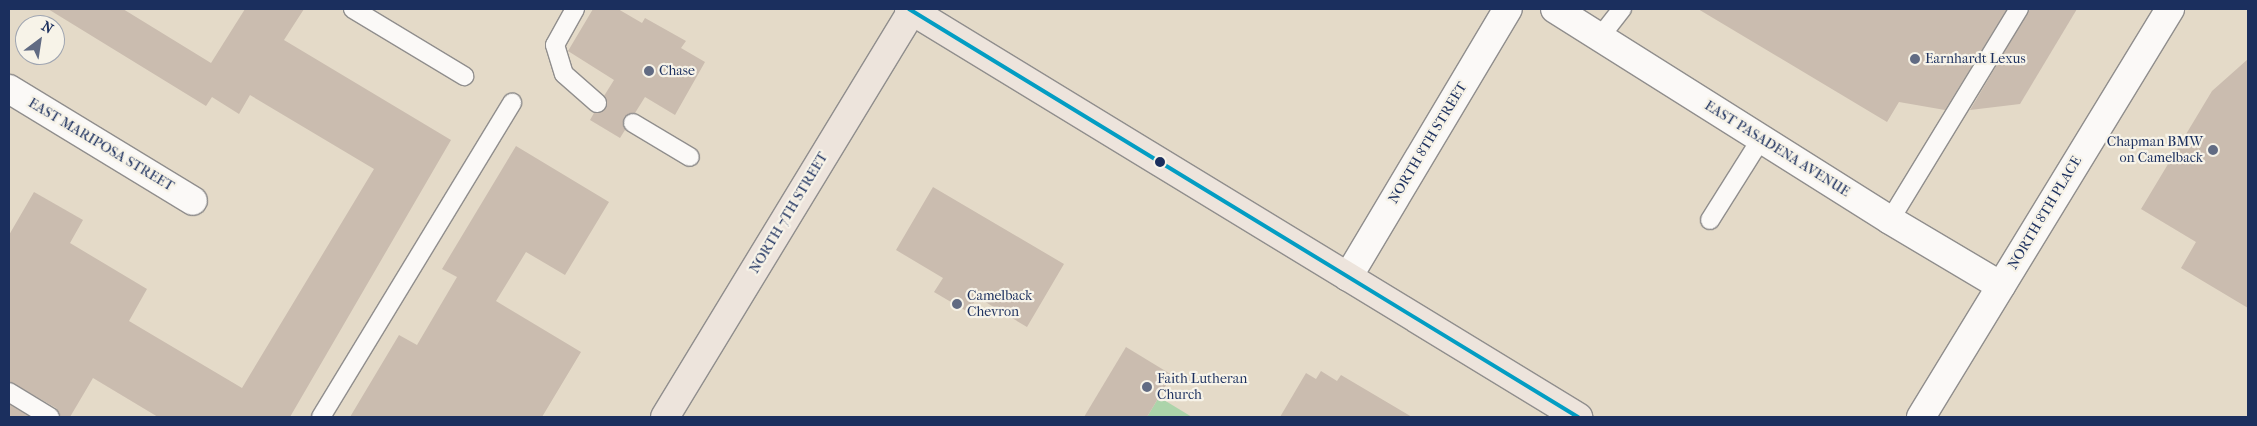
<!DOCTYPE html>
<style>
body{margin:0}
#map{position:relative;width:2257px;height:426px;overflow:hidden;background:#e4dac8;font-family:"IM FELL French Canon",serif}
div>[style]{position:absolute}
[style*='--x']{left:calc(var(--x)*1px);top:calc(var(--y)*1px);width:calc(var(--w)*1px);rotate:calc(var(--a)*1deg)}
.green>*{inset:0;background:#acd4aa}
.building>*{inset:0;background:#cabcaf}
.roads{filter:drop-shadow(1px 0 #908e8d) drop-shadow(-1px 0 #908e8d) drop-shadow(0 1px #908e8d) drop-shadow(0 -1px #908e8d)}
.lane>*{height:18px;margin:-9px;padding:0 9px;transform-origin:9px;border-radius:9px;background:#fbf9f7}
.street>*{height:28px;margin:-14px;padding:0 14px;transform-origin:14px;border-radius:14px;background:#fbf9f7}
.primary>*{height:28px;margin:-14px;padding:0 14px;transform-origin:14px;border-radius:14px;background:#ede4dc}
.bus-1>*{height:4px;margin:-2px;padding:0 2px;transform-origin:2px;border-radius:2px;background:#039dc3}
.dots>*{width:14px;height:14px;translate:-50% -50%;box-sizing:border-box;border:2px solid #f7f3e8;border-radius:50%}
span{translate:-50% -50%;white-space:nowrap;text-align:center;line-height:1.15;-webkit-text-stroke:4.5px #f7f3e8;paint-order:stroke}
.poi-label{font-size:14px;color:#1b2f5e}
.left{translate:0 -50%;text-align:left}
.right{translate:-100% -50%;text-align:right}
.street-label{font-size:14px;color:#1b2f5e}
.frame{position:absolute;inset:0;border:10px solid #1b2f5e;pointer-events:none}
.north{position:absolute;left:15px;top:15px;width:50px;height:50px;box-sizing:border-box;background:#f7f3e8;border:1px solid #9fa5b1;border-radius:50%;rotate:31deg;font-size:14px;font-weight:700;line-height:20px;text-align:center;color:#1b2f5e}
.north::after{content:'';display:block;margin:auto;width:18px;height:22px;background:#616b83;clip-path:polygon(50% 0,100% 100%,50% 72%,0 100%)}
</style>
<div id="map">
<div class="green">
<i style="clip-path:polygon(1159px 397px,1192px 417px,1147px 417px)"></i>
</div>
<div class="building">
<i style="clip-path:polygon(48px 9px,123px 9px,211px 63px,245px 9px,304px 9px,284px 40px,451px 140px,290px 417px,158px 417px,93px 378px,70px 417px,61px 417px,56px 408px,9px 381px,9px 235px,34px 192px,83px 220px,70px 243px,147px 289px,129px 321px,242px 388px,374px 169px,250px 95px,239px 114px,212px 97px,206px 106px)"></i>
<i style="clip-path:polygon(593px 9px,618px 9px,642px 23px,645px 18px,686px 41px,681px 48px,705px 62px,675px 115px,645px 97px,635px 113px,624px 117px,625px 130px,620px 138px,590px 120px,594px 113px,605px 110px,604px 96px,614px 80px,568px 51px)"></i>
<i style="clip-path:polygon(1698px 9px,2007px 9px,1945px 110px,1899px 102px,1887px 122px)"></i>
<i style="clip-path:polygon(2030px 9px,2077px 9px,2020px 104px,1970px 110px)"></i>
<i style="clip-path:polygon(2248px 59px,2248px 308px,2181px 268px,2196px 242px,2141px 209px,2212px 91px)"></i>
<i style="clip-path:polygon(516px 146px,609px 202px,565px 275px,526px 252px,496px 301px,581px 352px,542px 417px,350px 417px,399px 335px,417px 345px,457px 277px,442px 269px)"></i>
<i style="clip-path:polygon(933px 187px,1064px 264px,1027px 327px,977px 297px,968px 312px,934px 292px,943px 278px,896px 250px)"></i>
<i style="clip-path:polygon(1126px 347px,1172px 375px,1147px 417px,1084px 417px)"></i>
<i style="clip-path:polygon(1321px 371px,1337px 381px,1341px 375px,1412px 417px,1280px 417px,1306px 373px,1316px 379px)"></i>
<i style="clip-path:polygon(9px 404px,30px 417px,9px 417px)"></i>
</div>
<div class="roads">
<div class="lane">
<i style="--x:353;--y:9;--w:130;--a:31.1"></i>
<i style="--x:575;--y:9;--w:41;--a:119.1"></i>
<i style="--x:555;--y:45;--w:30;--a:73"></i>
<i style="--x:564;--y:74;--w:44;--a:41.3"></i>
<i style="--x:1600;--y:37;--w:36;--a:-52"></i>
<i style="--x:633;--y:123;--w:66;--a:30.8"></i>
<i style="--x:1710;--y:220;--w:96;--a:-57.8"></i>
<i style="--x:1890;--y:220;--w:247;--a:-58.6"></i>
<i style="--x:9;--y:392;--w:48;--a:31.4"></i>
<i style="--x:321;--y:417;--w:368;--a:-58.7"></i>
</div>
<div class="street">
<i style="--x:1555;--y:9;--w:396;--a:32.2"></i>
<i style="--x:1890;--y:220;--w:129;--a:30.7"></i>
<i style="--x:9;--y:89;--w:215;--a:31.3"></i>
<i style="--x:1348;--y:277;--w:312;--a:-59.2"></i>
<i style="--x:1921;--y:417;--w:478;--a:-58.6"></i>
</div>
<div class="primary">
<i style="--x:909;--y:9;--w:784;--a:31.38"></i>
<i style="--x:665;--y:417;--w:477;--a:-58.7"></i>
</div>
</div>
<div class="bus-1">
<i style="--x:909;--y:9;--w:784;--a:31.38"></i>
</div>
<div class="dots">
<i style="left:1915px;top:59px;background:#616b83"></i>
<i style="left:649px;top:71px;background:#616b83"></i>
<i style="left:2213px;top:150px;background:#616b83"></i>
<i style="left:1160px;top:162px;background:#1b2f5e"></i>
<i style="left:957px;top:304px;background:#616b83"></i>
<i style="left:1147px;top:387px;background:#616b83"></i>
</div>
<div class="poi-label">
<span class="left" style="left:1925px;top:59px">Earnhardt Lexus</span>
<span class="left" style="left:659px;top:71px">Chase</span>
<span class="right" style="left:2203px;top:150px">Chapman BMW<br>on Camelback</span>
<span class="left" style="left:967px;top:304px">Camelback<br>Chevron</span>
<span class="left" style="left:1157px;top:387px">Faith Lutheran<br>Church</span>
</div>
<div class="street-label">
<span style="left:1428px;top:143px;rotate:-59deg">NORTH 8TH STREET</span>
<span style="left:101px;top:145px;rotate:31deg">EAST MARIPOSA STREET</span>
<span style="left:1777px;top:149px;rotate:32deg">EAST PASADENA AVENUE</span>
<span style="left:789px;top:213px;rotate:-59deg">NORTH 7TH STREET</span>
<span style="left:2045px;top:213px;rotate:-59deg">NORTH 8TH PLACE</span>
</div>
<div class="frame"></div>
<div class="north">N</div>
</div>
